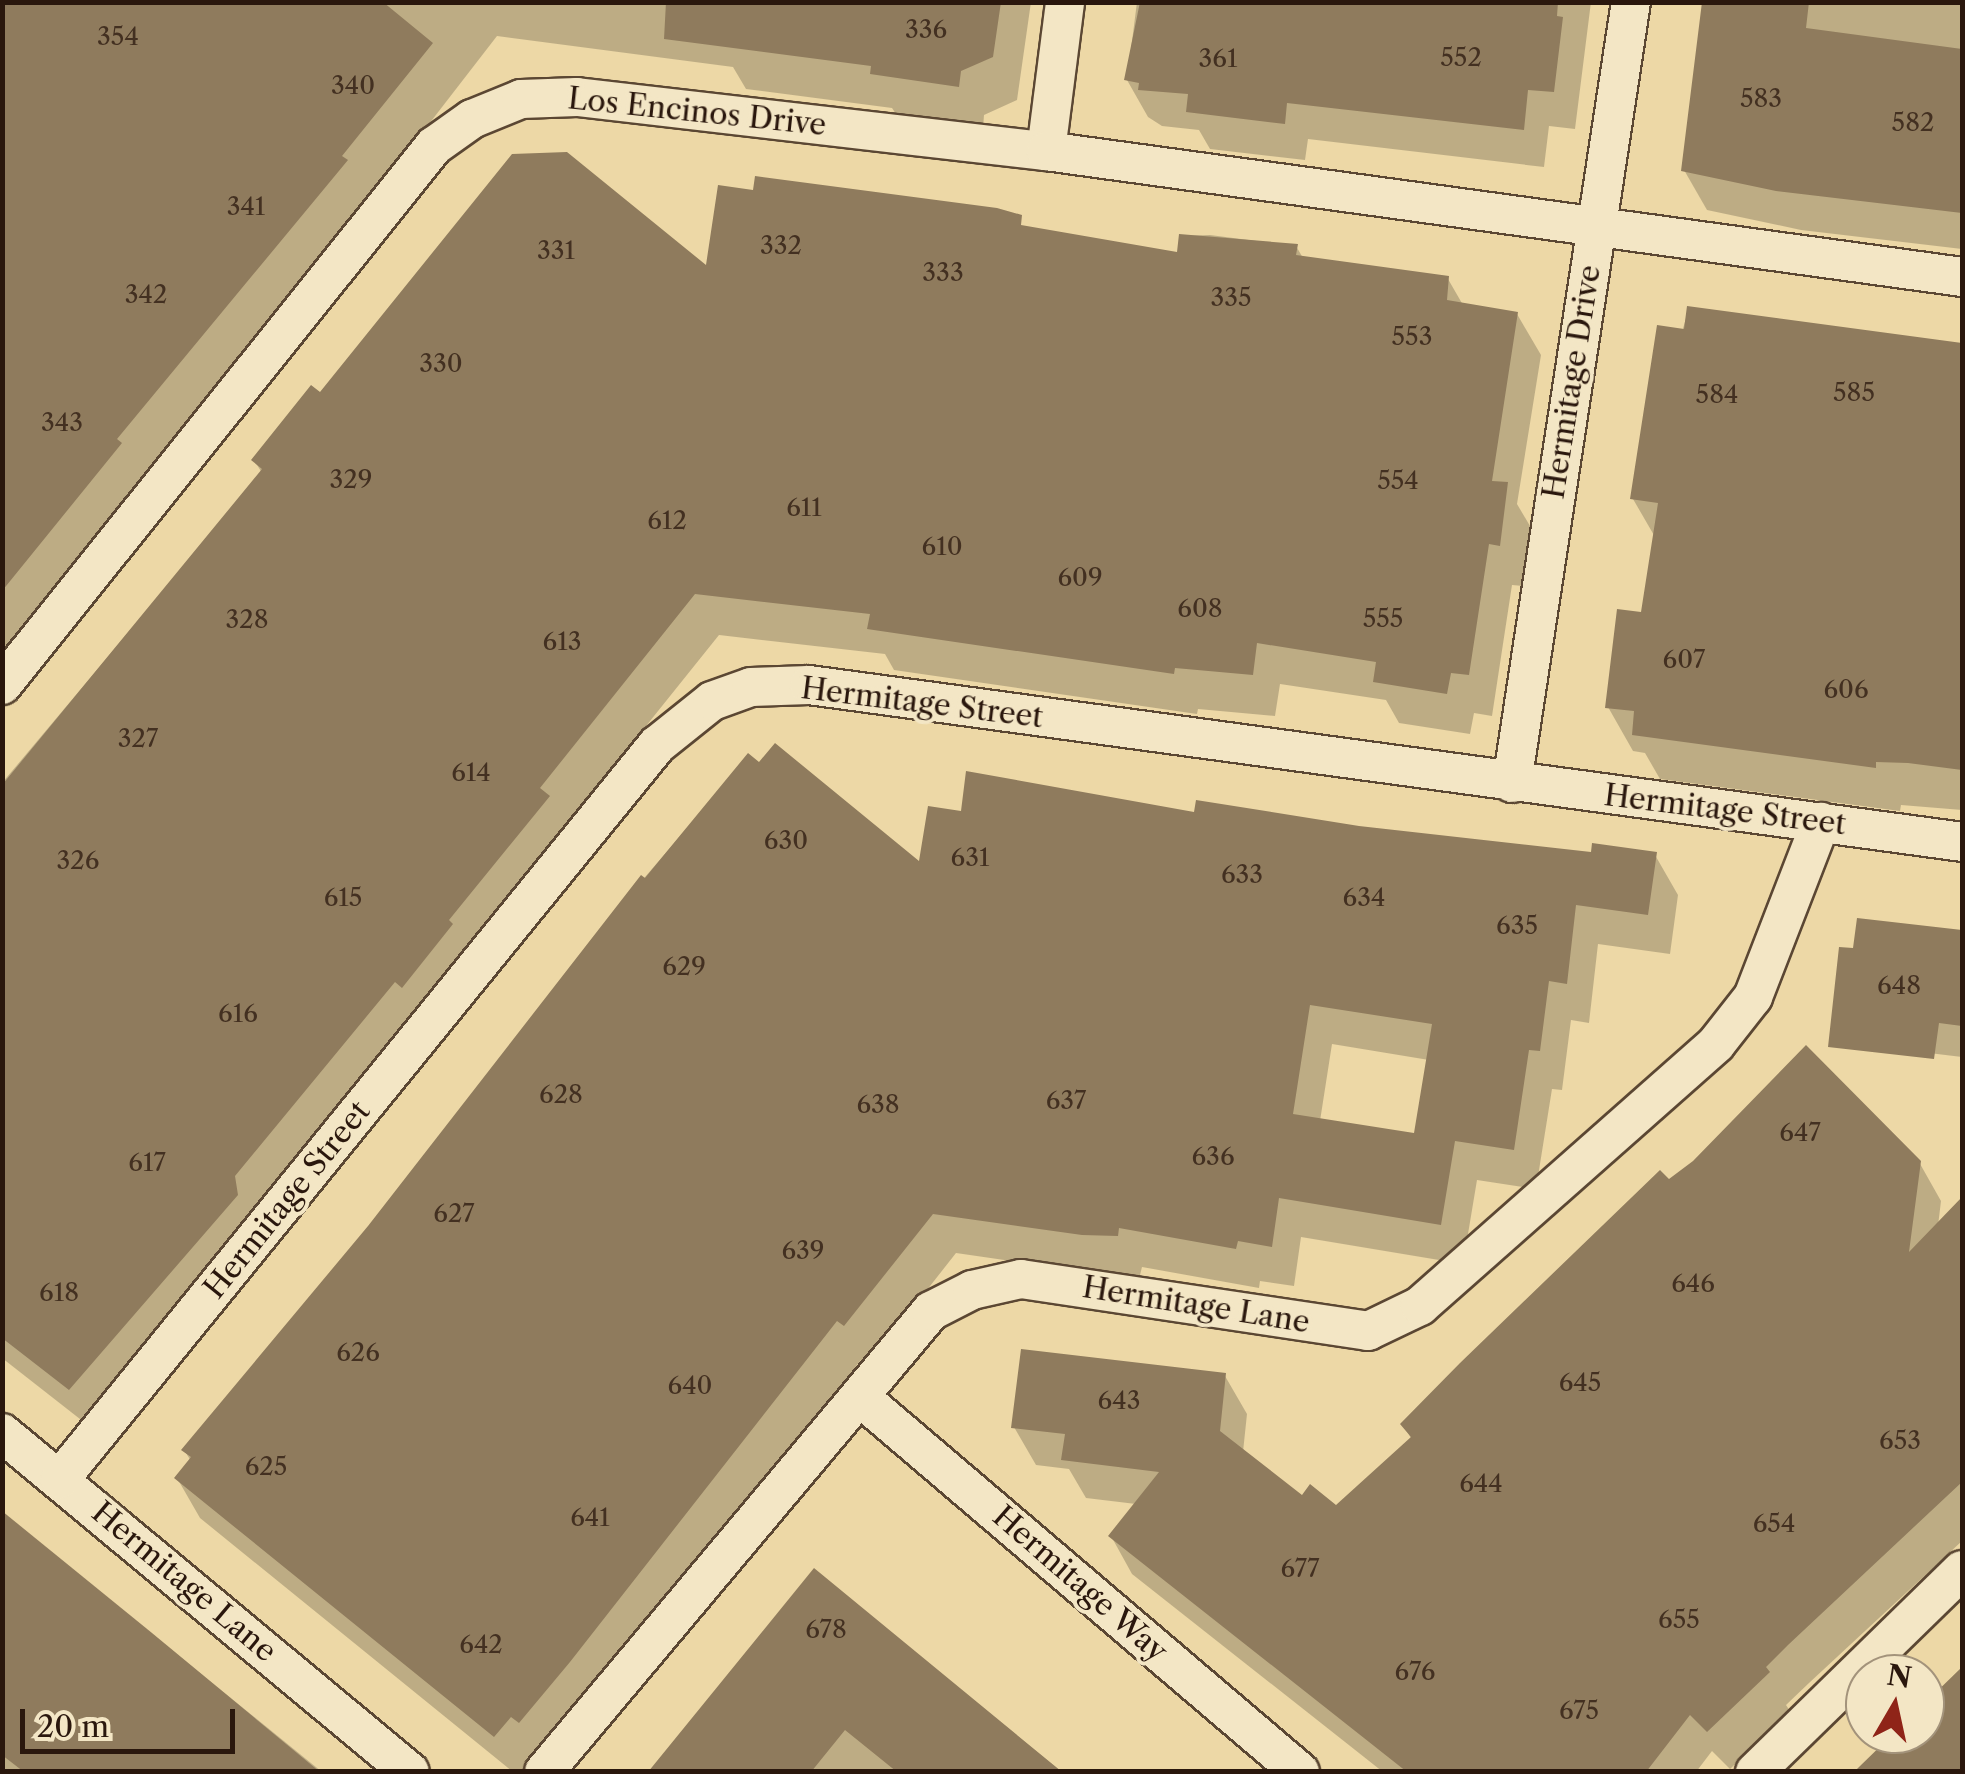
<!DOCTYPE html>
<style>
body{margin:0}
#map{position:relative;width:1965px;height:1774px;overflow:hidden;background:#edd8a6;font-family:"Libre Caslon Text",serif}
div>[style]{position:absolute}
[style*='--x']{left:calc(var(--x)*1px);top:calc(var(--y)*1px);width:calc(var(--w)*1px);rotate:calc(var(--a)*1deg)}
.shadow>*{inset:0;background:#0003}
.building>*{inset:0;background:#8f7b5d}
.roads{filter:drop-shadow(2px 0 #5b4733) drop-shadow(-2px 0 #5b4733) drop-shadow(0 2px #5b4733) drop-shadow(0 -2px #5b4733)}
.service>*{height:38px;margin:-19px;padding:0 19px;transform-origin:19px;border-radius:19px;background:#f3e6c5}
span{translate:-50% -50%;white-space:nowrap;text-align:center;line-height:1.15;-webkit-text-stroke:8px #f3e6c5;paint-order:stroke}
.number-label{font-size:25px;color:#433021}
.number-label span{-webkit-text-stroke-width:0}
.street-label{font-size:30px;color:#2a170d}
.frame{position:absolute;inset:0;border:5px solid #2a170d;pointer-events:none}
.north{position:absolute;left:1845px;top:1654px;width:100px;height:100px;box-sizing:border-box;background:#f3e6c5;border:2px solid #a3937b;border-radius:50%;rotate:9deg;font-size:28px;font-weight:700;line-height:40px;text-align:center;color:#2a170d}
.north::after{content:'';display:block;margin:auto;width:35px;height:45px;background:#8f2418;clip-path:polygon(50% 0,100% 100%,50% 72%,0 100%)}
.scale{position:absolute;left:20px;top:1709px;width:215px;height:45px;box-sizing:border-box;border:5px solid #2a170d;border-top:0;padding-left:12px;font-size:30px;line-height:35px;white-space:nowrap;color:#2a170d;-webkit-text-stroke:8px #f3e6c5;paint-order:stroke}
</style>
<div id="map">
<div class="shadow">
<i style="clip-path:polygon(2px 2px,1031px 2px,1017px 100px,984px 115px,983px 129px,898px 117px,892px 108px,746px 89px,733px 67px,497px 36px,2px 676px)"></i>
<i style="clip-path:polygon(1137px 2px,1591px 2px,1575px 129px,1549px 126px,1544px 167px,1308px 139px,1305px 160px,1210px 149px,1199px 130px,1162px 126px,1148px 117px,1127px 80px)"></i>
<i style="clip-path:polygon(1705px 2px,1962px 2px,1962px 249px,1801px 230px,1707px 210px,1684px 170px)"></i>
<i style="clip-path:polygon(1210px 235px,1296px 246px,1303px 258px,1448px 279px,1463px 305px,1517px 314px,1541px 355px,1517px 504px,1530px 526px,1523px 586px,1512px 585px,1492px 716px,1474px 713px,1470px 734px,1399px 723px,1386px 700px,1280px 684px,1275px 716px,1198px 709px,1197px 714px,894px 670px,885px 654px,719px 635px,565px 827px,572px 839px,94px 1430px,2px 1358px,2px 783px,262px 473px,254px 460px,320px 396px,708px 269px,1011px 251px,1179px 255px,1181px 236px)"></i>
<i style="clip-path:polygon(1689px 308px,1962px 346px,1962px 810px,1901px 805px,1900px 811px,1660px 779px,1645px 753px,1633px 751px,1608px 707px,1643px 615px,1655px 537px,1633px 499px)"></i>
<i style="clip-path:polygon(evenodd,748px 757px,921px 865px,963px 814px,1196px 815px,1593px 854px,1655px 855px,1678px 895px,1670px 954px,1598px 944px,1589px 1023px,1571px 1020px,1562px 1090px,1552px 1089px,1536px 1189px,1477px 1180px,1463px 1264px,1301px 1237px,1294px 1286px,1260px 1281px,1259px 1288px,1142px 1267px,1140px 1275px,1107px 1275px,956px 1253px,868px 1365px,861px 1360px,592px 1702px,522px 1772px,513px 1772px,200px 1518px,177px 1478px,191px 1461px,184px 1450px,370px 1228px,591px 940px,748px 757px,1332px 1044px,1429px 1060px,1417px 1136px,1320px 1121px,1332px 1044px)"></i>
<i style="clip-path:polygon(1962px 932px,1962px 1057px,1854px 1044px,1855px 950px)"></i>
<i style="clip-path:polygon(1919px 1162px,1941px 1201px,1938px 1226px,1962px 1201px,1962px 1541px,1809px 1683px,1786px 1705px,1790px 1711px,1730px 1769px,1712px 1751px,1696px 1772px,1383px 1772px,1132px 1574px,1111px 1536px,1136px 1504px,1086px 1498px,1069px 1469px,1036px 1465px,1014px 1427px,1225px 1376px,1247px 1414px,1243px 1452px,1303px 1498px,1337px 1508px,1412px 1440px,1403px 1424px,1669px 1182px)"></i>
<i style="clip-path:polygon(2px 1512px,322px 1772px,2px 1772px)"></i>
<i style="clip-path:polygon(814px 1571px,1062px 1772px,651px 1772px)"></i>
<i style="clip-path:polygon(1962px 1668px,1962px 1772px,1854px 1772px,1893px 1734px,1925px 1734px,1925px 1704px)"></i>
</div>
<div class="building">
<i style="clip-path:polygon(2px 2px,383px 2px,433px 43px,342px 156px,348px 160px,117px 439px,122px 443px,2px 591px)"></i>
<i style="clip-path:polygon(666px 2px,1001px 2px,993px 57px,961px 71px,959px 87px,870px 74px,871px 66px,664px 39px)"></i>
<i style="clip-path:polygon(1140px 2px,1558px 2px,1557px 16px,1563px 17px,1554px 92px,1528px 90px,1524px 130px,1287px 103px,1285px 124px,1186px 112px,1188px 94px,1138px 90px,1139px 83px,1124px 80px)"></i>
<i style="clip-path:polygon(1702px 2px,1809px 2px,1806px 28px,1962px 49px,1962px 213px,1776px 191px,1681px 171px)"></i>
<i style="clip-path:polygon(567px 152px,706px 265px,718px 185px,753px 190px,755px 176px,997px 208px,1022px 215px,1021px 225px,1177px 252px,1179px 234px,1298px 244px,1296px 255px,1449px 276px,1447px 300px,1518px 312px,1492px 481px,1508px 482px,1500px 546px,1489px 544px,1469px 675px,1451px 673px,1447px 694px,1373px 682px,1376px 662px,1257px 643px,1253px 675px,1175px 668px,1174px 674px,867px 629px,870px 614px,695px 594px,540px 788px,550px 796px,449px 920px,453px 924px,402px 988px,395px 982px,235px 1176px,238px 1195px,69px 1390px,2px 1338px,2px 785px,262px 469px,251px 460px,311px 385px,320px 392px,512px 154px)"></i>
<i style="clip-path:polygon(1687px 306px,1962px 343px,1962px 770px,1908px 763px,1876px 762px,1876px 768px,1632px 735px,1634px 711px,1605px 708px,1617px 609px,1641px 612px,1658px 503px,1630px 499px,1657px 325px,1684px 329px)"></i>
<i style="clip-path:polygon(evenodd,775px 743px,919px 861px,928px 806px,961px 811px,966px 771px,1194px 812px,1196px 800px,1359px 826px,1591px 852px,1592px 843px,1657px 852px,1648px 915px,1576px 905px,1567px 984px,1549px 981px,1540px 1051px,1529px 1050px,1514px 1150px,1455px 1141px,1441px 1225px,1279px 1198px,1272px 1247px,1238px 1241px,1236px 1249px,1119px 1228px,1118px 1236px,1082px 1235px,933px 1214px,844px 1326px,837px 1321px,570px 1662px,519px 1723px,511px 1717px,494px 1737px,174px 1478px,191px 1457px,181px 1450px,368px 1226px,641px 875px,645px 878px,748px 753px,759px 762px,775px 743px,1310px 1005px,1432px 1024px,1414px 1133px,1293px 1114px,1310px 1005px)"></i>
<i style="clip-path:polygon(1857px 918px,1962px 930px,1962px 1026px,1939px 1023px,1934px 1059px,1828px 1047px,1839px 947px,1853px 948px)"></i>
<i style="clip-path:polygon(1806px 1045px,1921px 1161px,1909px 1252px,1962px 1197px,1962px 1482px,1788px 1645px,1766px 1667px,1770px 1672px,1707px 1732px,1690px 1715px,1646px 1772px,1407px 1772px,1108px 1536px,1159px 1472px,1061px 1460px,1065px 1434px,1011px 1428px,1021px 1349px,1226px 1373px,1220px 1431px,1302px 1495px,1310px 1484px,1336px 1505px,1411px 1437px,1400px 1424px,1460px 1363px,1660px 1170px,1669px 1179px,1693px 1161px)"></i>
<i style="clip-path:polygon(2px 1511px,152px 1633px,320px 1772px,24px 1772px,2px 1755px)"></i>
<i style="clip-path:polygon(814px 1568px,1062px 1772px,897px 1772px,845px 1730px,811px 1772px,648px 1772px)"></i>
<i style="clip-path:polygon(1962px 1667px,1962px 1772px,1854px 1772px,1893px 1734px,1925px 1734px,1925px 1703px)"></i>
</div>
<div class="roads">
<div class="service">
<i style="--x:1046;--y:151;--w:150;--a:-82.7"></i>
<i style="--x:2;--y:685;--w:691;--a:-51.29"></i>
<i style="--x:434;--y:146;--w:47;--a:-35.4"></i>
<i style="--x:472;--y:119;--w:53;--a:-22.2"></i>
<i style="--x:521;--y:99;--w:56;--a:-2"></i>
<i style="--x:577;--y:97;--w:472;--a:6.6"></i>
<i style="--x:1046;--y:151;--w:925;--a:7.83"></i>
<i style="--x:1512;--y:783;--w:790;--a:-81.34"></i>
<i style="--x:860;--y:1397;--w:578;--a:40.44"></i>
<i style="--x:2;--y:1433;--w:530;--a:39.72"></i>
<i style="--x:60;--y:1479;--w:946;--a:-50.88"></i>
<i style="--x:657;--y:745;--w:70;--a:-38.7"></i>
<i style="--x:712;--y:701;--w:41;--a:-19.7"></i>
<i style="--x:751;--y:687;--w:58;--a:-2"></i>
<i style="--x:809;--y:685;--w:1164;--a:7.75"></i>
<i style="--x:544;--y:1772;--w:602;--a:-49.99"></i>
<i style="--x:931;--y:1311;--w:46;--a:-27.1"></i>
<i style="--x:972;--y:1290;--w:50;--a:-12.7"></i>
<i style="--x:1021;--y:1279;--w:351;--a:8.5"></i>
<i style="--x:1368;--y:1331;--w:58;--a:-25.7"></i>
<i style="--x:1420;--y:1306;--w:395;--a:-41.5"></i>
<i style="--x:1716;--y:1044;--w:60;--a:-51.8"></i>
<i style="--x:1753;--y:997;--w:188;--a:-68.8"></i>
<i style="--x:1755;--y:1772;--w:289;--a:-44.3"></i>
</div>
</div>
<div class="number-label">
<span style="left:926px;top:30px">336</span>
<span style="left:118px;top:37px">354</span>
<span style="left:1461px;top:58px">552</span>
<span style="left:1218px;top:59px">361</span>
<span style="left:353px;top:86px">340</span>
<span style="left:1761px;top:99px">583</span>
<span style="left:1913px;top:123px">582</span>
<span style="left:246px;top:207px">341</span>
<span style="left:781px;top:246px">332</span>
<span style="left:556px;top:251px">331</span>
<span style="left:943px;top:273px">333</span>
<span style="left:146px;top:295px">342</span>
<span style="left:1231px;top:298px">335</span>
<span style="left:1412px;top:337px">553</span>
<span style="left:441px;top:364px">330</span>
<span style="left:1854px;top:393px">585</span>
<span style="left:1717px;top:395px">584</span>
<span style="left:62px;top:423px">343</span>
<span style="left:351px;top:480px">329</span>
<span style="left:1398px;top:481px">554</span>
<span style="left:804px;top:508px">611</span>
<span style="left:667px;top:521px">612</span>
<span style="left:942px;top:547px">610</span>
<span style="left:1080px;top:578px">609</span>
<span style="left:1200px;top:609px">608</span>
<span style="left:1383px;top:619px">555</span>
<span style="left:247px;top:620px">328</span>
<span style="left:562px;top:642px">613</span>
<span style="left:1684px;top:660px">607</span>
<span style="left:1846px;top:690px">606</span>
<span style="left:138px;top:739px">327</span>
<span style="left:471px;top:773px">614</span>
<span style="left:786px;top:841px">630</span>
<span style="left:970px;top:858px">631</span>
<span style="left:78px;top:861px">326</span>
<span style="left:1242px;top:875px">633</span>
<span style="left:343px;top:898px">615</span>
<span style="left:1364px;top:898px">634</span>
<span style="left:1517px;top:926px">635</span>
<span style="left:684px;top:967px">629</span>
<span style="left:1899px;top:986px">648</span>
<span style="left:238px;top:1014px">616</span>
<span style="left:561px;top:1095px">628</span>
<span style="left:1066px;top:1101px">637</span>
<span style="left:878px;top:1105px">638</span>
<span style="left:1800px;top:1133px">647</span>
<span style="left:1213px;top:1157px">636</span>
<span style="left:147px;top:1163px">617</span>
<span style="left:454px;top:1214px">627</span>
<span style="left:803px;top:1251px">639</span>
<span style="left:1693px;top:1284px">646</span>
<span style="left:59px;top:1293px">618</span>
<span style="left:358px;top:1353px">626</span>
<span style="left:1580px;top:1383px">645</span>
<span style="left:690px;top:1386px">640</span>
<span style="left:1119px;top:1401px">643</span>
<span style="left:1900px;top:1441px">653</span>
<span style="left:266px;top:1467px">625</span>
<span style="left:1481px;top:1484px">644</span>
<span style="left:590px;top:1518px">641</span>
<span style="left:1774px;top:1524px">654</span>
<span style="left:1300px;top:1569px">677</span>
<span style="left:1679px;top:1620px">655</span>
<span style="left:826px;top:1630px">678</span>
<span style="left:481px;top:1645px">642</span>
<span style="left:1415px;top:1672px">676</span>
<span style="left:1579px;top:1711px">675</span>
</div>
<div class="street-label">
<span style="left:697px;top:112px;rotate:6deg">Los Encinos Drive</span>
<span style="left:1572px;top:382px;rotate:-81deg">Hermitage Drive</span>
<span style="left:922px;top:703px;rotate:7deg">Hermitage Street</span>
<span style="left:1725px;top:810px;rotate:7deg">Hermitage Street</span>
<span style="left:287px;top:1200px;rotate:-51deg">Hermitage Street</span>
<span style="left:1196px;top:1305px;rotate:9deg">Hermitage Lane</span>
<span style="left:184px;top:1582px;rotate:40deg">Hermitage Lane</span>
<span style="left:1080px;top:1584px;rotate:41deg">Hermitage Way</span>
</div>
<div class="frame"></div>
<div class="north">N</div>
<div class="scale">20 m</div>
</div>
